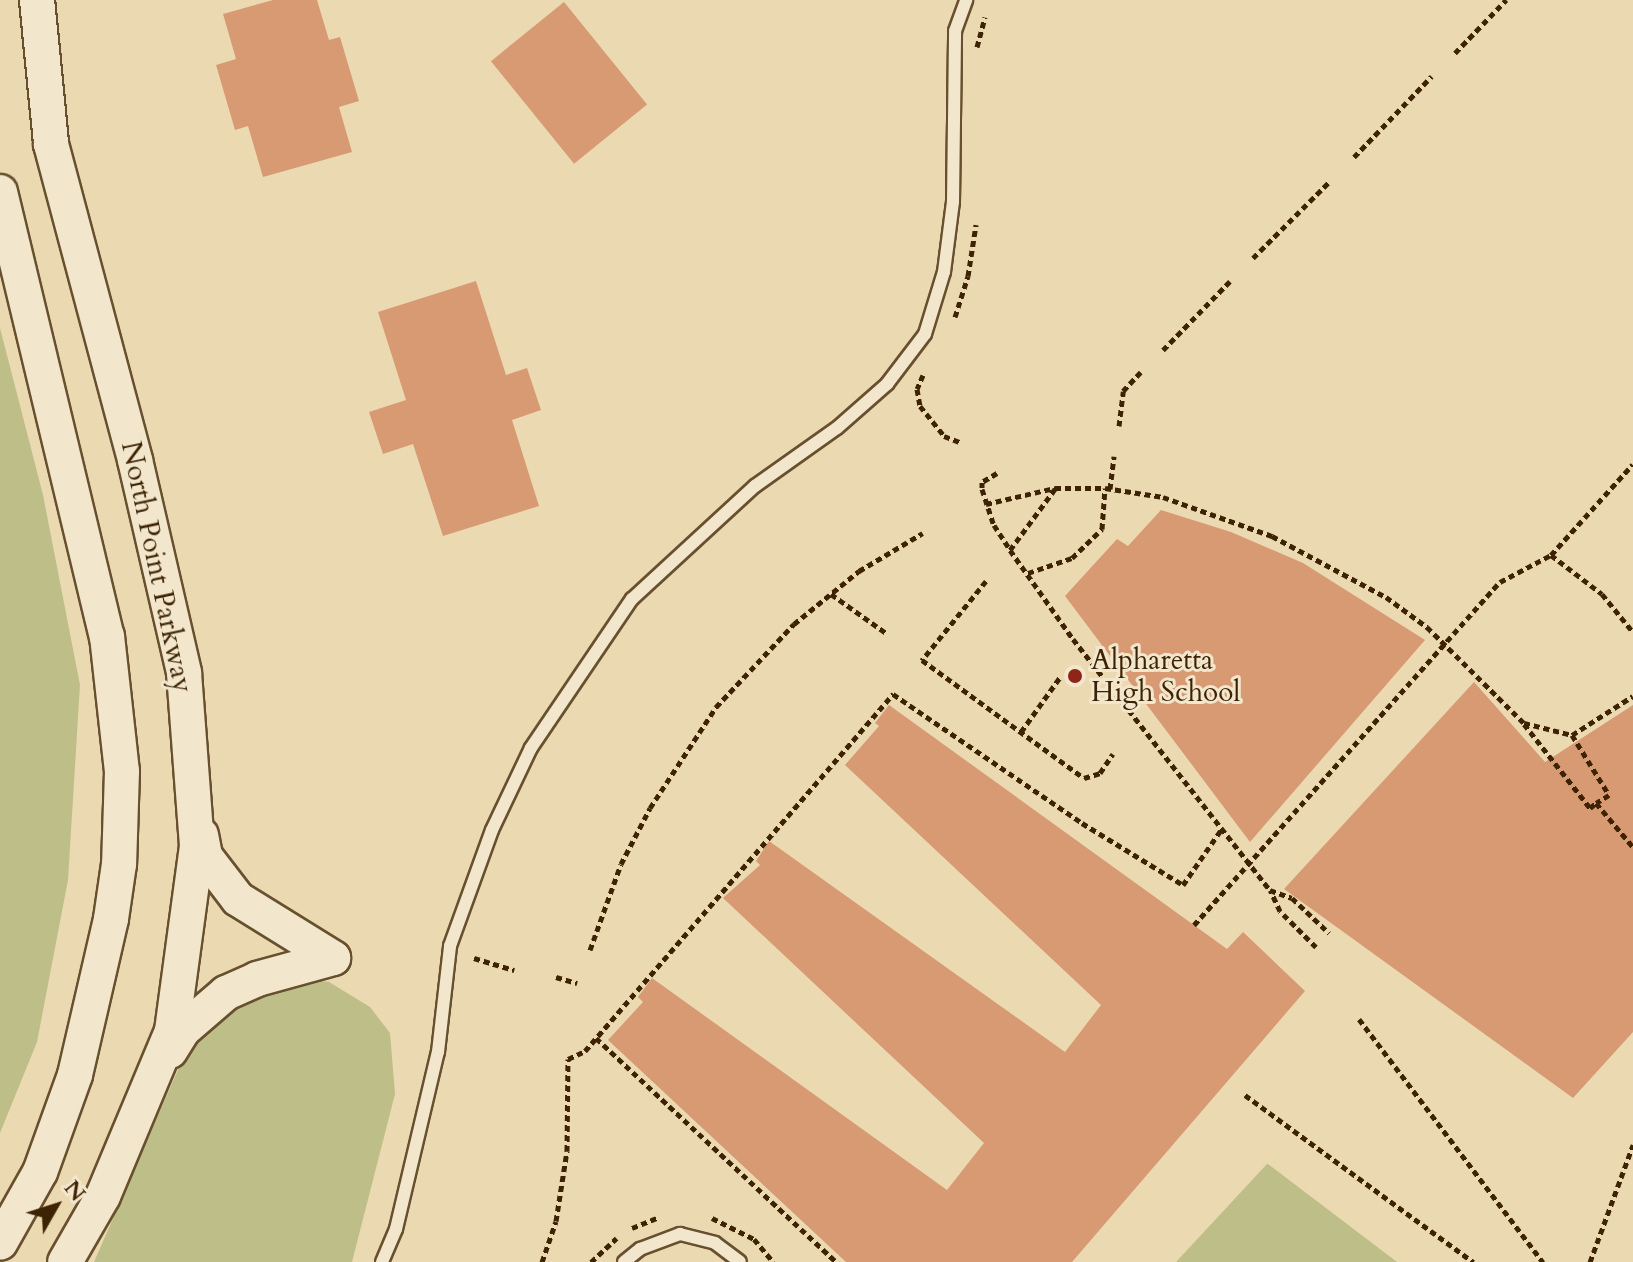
<!DOCTYPE html>
<style>
body{margin:0}
#map{position:relative;width:1633px;height:1262px;overflow:hidden;background:#ebd9b2;font-family:Cardo,serif}
div>[style]{position:absolute}
[style*='--x']{left:calc(var(--x)*1px);top:calc(var(--y)*1px);width:calc(var(--w)*1px);rotate:calc(var(--a)*1deg)}
.green>*{inset:0;background:#bdbe88}
.building>*{inset:0;background:#d89a73;transform-origin:0 0}
.path>*{height:5px;margin-top:-2.5px;transform-origin:0;background:repeating-linear-gradient(90deg,#3d2303 0 6px,transparent 0 10px)}
.roads{filter:drop-shadow(2px 0 #68502f) drop-shadow(-2px 0 #68502f) drop-shadow(0 2px #68502f) drop-shadow(0 -2px #68502f)}
.lane>*{height:12px;margin:-6px;padding:0 6px;transform-origin:6px;border-radius:6px;background:#f2e6cd}
.secondary>*{height:34px;margin:-17px;padding:0 17px;transform-origin:17px;border-radius:17px;background:#f2e6cd}
.dots>*{width:22px;height:22px;translate:-50% -50%;box-sizing:border-box;border:4px solid #f2e6cd;border-radius:50%}
span{translate:-50% -50%;white-space:nowrap;text-align:center;line-height:1.15;-webkit-text-stroke:6px #f2e6cd;paint-order:stroke}
.street-label{font-size:28px;color:#3d2303}
.poi-label{font-size:28px;color:#3d2303}
.left{translate:0 -50%;text-align:left}
.north{position:absolute;left:16px;top:1166px;width:80px;height:80px;-webkit-text-stroke:6px #f2e6cd;paint-order:stroke;rotate:51deg;font-size:22px;font-weight:700;line-height:32px;text-align:center;color:#3d2303}
.north::after{content:'';display:block;margin:auto;width:28px;height:36px;background:#3d2303;clip-path:polygon(50% 0,100% 100%,50% 72%,0 100%)}
</style>
<div id="map">
<div class="green">
<i style="clip-path:polygon(0 328px,43px 495px,80px 685px,68px 880px,37px 1042px,0 1133px)"></i>
<i style="clip-path:polygon(288px 977px,329px 982px,370px 1007px,390px 1033px,395px 1094px,352px 1262px,94px 1262px,184px 1056px,226px 1001px)"></i>
<i style="clip-path:polygon(1267px 1164px,1268px 1164px,1397px 1262px,1176px 1262px)"></i>
</div>
<div class="building">
<i style="clip-path:polygon(273px 0,317px 0,329px 40px,340px 37px,359px 101px,339px 107px,352px 152px,263px 177px,248px 126px,235px 130px,216px 65px,236px 59px,223px 14px)"></i>
<i style="left:564px;top:2px;width:132px;height:94px;rotate:51deg"></i>
<i style="clip-path:polygon(476px 281px,506px 375px,527px 368px,541px 410px,512px 420px,539px 506px,443px 536px,413px 444px,383px 454px,369px 412px,406px 400px,378px 312px)"></i>
<i style="clip-path:polygon(1161px 510px,1231px 532px,1303px 563px,1425px 640px,1250px 842px,1065px 596px,1117px 539px,1128px 546px)"></i>
<i style="clip-path:polygon(1474px 682px,1545px 762px,1633px 705px,1633px 1032px,1573px 1098px,1284px 889px)"></i>
<i style="clip-path:polygon(889px 705px,1227px 949px,1243px 932px,1305px 991px,1072px 1262px,846px 1262px,608px 1040px,643px 1002px,638px 997px,652px 978px,947px 1190px,984px 1143px,723px 898px,760px 865px,756px 861px,769px 841px,1065px 1052px,1101px 1005px,845px 765px,879px 726px,875px 723px)"></i>
</div>
<div class="path">
<i style="--x:977;--y:47;--w:31;--a:-75"></i>
<i style="--x:1455;--y:53;--w:74;--a:-46.1"></i>
<i style="--x:1354;--y:157;--w:112;--a:-46.1"></i>
<i style="--x:1253;--y:258;--w:109;--a:-45"></i>
<i style="--x:955;--y:317;--w:43;--a:-72.4"></i>
<i style="--x:968;--y:276;--w:52;--a:-81.1"></i>
<i style="--x:1163;--y:350;--w:96;--a:-45.8"></i>
<i style="--x:923;--y:375;--w:15;--a:113"></i>
<i style="--x:917;--y:389;--w:17;--a:80"></i>
<i style="--x:920;--y:406;--w:38;--a:51"></i>
<i style="--x:944;--y:436;--w:19;--a:21"></i>
<i style="--x:1119;--y:426;--w:35;--a:-83"></i>
<i style="--x:1123;--y:391;--w:26;--a:-47"></i>
<i style="--x:997;--y:473;--w:17;--a:149"></i>
<i style="--x:982;--y:482;--w:7;--a:90"></i>
<i style="--x:982;--y:489;--w:38;--a:72"></i>
<i style="--x:994;--y:525;--w:30;--a:57"></i>
<i style="--x:1010;--y:550;--w:109;--a:54.7"></i>
<i style="--x:1073;--y:639;--w:319;--a:51.9"></i>
<i style="--x:1110;--y:489;--w:33;--a:-83"></i>
<i style="--x:986;--y:504;--w:71;--a:-13.1"></i>
<i style="--x:1055;--y:488;--w:50;--a:0"></i>
<i style="--x:1105;--y:488;--w:59;--a:8.8"></i>
<i style="--x:1163;--y:497;--w:116;--a:19.7"></i>
<i style="--x:1272;--y:536;--w:129;--a:28.2"></i>
<i style="--x:1386;--y:597;--w:51;--a:36.2"></i>
<i style="--x:1427;--y:627;--w:136;--a:44.7"></i>
<i style="--x:1524;--y:723;--w:49;--a:14"></i>
<i style="--x:1572;--y:735;--w:72;--a:-32.6"></i>
<i style="--x:1010;--y:550;--w:76;--a:-53.6"></i>
<i style="--x:1551;--y:555;--w:64;--a:37.4"></i>
<i style="--x:1602;--y:594;--w:49;--a:50.8"></i>
<i style="--x:1028;--y:573;--w:46;--a:-18.8"></i>
<i style="--x:1072;--y:558;--w:42;--a:-44"></i>
<i style="--x:1102;--y:529;--w:41;--a:-85.8"></i>
<i style="--x:986;--y:581;--w:102;--a:129"></i>
<i style="--x:922;--y:660;--w:200;--a:36.1"></i>
<i style="--x:1084;--y:778;--w:17;--a:-17"></i>
<i style="--x:1100;--y:773;--w:23;--a:-56"></i>
<i style="--x:831;--y:594;--w:67;--a:35.3"></i>
<i style="--x:1524;--y:724;--w:107;--a:51.8"></i>
<i style="--x:1590;--y:808;--w:8;--a:-40"></i>
<i style="--x:1021;--y:732;--w:69;--a:-54.5"></i>
<i style="--x:1572;--y:735;--w:70;--a:58.3"></i>
<i style="--x:1609;--y:795;--w:15;--a:148"></i>
<i style="--x:1596;--y:803;--w:57;--a:49.9"></i>
<i style="--x:1194;--y:925;--w:460;--a:-48.3"></i>
<i style="--x:1500;--y:582;--w:58;--a:-27.9"></i>
<i style="--x:1551;--y:555;--w:122;--a:-48"></i>
<i style="--x:1316;--y:947;--w:51;--a:-135"></i>
<i style="--x:1280;--y:911;--w:23;--a:-115"></i>
<i style="--x:1270;--y:890;--w:23;--a:20"></i>
<i style="--x:1292;--y:898;--w:51;--a:43.4"></i>
<i style="--x:590;--y:950;--w:91;--a:-70.2"></i>
<i style="--x:621;--y:864;--w:63;--a:-62.6"></i>
<i style="--x:650;--y:808;--w:121;--a:-56.8"></i>
<i style="--x:716;--y:707;--w:114;--a:-46.8"></i>
<i style="--x:794;--y:624;--w:84;--a:-39.2"></i>
<i style="--x:859;--y:571;--w:74;--a:-30.7"></i>
<i style="--x:474;--y:958;--w:42;--a:16.7"></i>
<i style="--x:556;--y:977;--w:22;--a:16"></i>
<i style="--x:1359;--y:1019;--w:305;--a:52.9"></i>
<i style="--x:596;--y:1038;--w:328;--a:43"></i>
<i style="--x:1245;--y:1095;--w:283;--a:36.2"></i>
<i style="--x:712;--y:1218;--w:47;--a:26.6"></i>
<i style="--x:754;--y:1239;--w:30;--a:50"></i>
<i style="--x:632;--y:1228;--w:29;--a:-22"></i>
<i style="--x:542;--y:1262;--w:43;--a:-71.1"></i>
<i style="--x:556;--y:1221;--w:71;--a:-81.1"></i>
<i style="--x:567;--y:1151;--w:92;--a:-89.4"></i>
<i style="--x:568;--y:1059;--w:19;--a:-25"></i>
<i style="--x:585;--y:1051;--w:472;--a:-49.2"></i>
<i style="--x:893;--y:694;--w:229;--a:34.3"></i>
<i style="--x:1082;--y:823;--w:119;--a:31.5"></i>
<i style="--x:1183;--y:885;--w:67;--a:-55.4"></i>
<i style="--x:591;--y:1262;--w:35;--a:-43"></i>
<i style="--x:1590;--y:1262;--w:125;--a:-69.8"></i>
</div>
<div class="roads">
<div class="lane">
<i style="--x:382;--y:1262;--w:36;--a:-67"></i>
<i style="--x:396;--y:1229;--w:182;--a:-76.7"></i>
<i style="--x:438;--y:1052;--w:107;--a:-83.5"></i>
<i style="--x:450;--y:946;--w:123;--a:-70.1"></i>
<i style="--x:492;--y:830;--w:91;--a:-64.6"></i>
<i style="--x:531;--y:748;--w:180;--a:-55.9"></i>
<i style="--x:632;--y:599;--w:167;--a:-42.6"></i>
<i style="--x:755;--y:486;--w:100;--a:-35.3"></i>
<i style="--x:837;--y:428;--w:67;--a:-41.3"></i>
<i style="--x:887;--y:384;--w:63;--a:-52.8"></i>
<i style="--x:925;--y:334;--w:65;--a:-73"></i>
<i style="--x:944;--y:272;--w:71;--a:-82.7"></i>
<i style="--x:953;--y:202;--w:171;--a:-89.3"></i>
<i style="--x:955;--y:31;--w:33;--a:-70"></i>
<i style="--x:624;--y:1262;--w:21;--a:-39"></i>
<i style="--x:640;--y:1249;--w:43;--a:-20.6"></i>
<i style="--x:680;--y:1234;--w:36;--a:14"></i>
<i style="--x:715;--y:1243;--w:31;--a:37"></i>
</div>
<div class="secondary">
<i style="--x:37;--y:0;--w:145;--a:84.4"></i>
<i style="--x:51;--y:144;--w:327;--a:75.1"></i>
<i style="--x:135;--y:460;--w:219;--a:77"></i>
<i style="--x:184;--y:673;--w:173;--a:85.7"></i>
<i style="--x:197;--y:846;--w:187;--a:97.7"></i>
<i style="--x:172;--y:1031;--w:179;--a:112.7"></i>
<i style="--x:103;--y:1196;--w:76;--a:119.9"></i>
<i style="--x:0;--y:192;--w:457;--a:76.5"></i>
<i style="--x:107;--y:636;--w:136;--a:83.7"></i>
<i style="--x:122;--y:771;--w:93;--a:91.8"></i>
<i style="--x:119;--y:864;--w:56;--a:98.3"></i>
<i style="--x:111;--y:919;--w:160;--a:103"></i>
<i style="--x:75;--y:1075;--w:103;--a:109.8"></i>
<i style="--x:40;--y:1172;--w:81;--a:119.4"></i>
<i style="--x:201;--y:835;--w:21;--a:79"></i>
<i style="--x:205;--y:856;--w:54;--a:52.5"></i>
<i style="--x:238;--y:899;--w:112;--a:31.8"></i>
<i style="--x:170;--y:1051;--w:25;--a:-58"></i>
<i style="--x:183;--y:1030;--w:57;--a:-40.7"></i>
<i style="--x:226;--y:993;--w:34;--a:-24"></i>
<i style="--x:257;--y:979;--w:79;--a:-15.4"></i>
</div>
</div>
<div class="dots">
<i style="left:1075px;top:676px;background:#8f2418"></i>
</div>
<div class="street-label">
<span style="left:157px;top:567px;rotate:78deg">North Point Parkway</span>
</div>
<div class="poi-label">
<span class="left" style="left:1091px;top:676px">Alpharetta<br>High School</span>
</div>
<div class="north">N</div>
</div>
